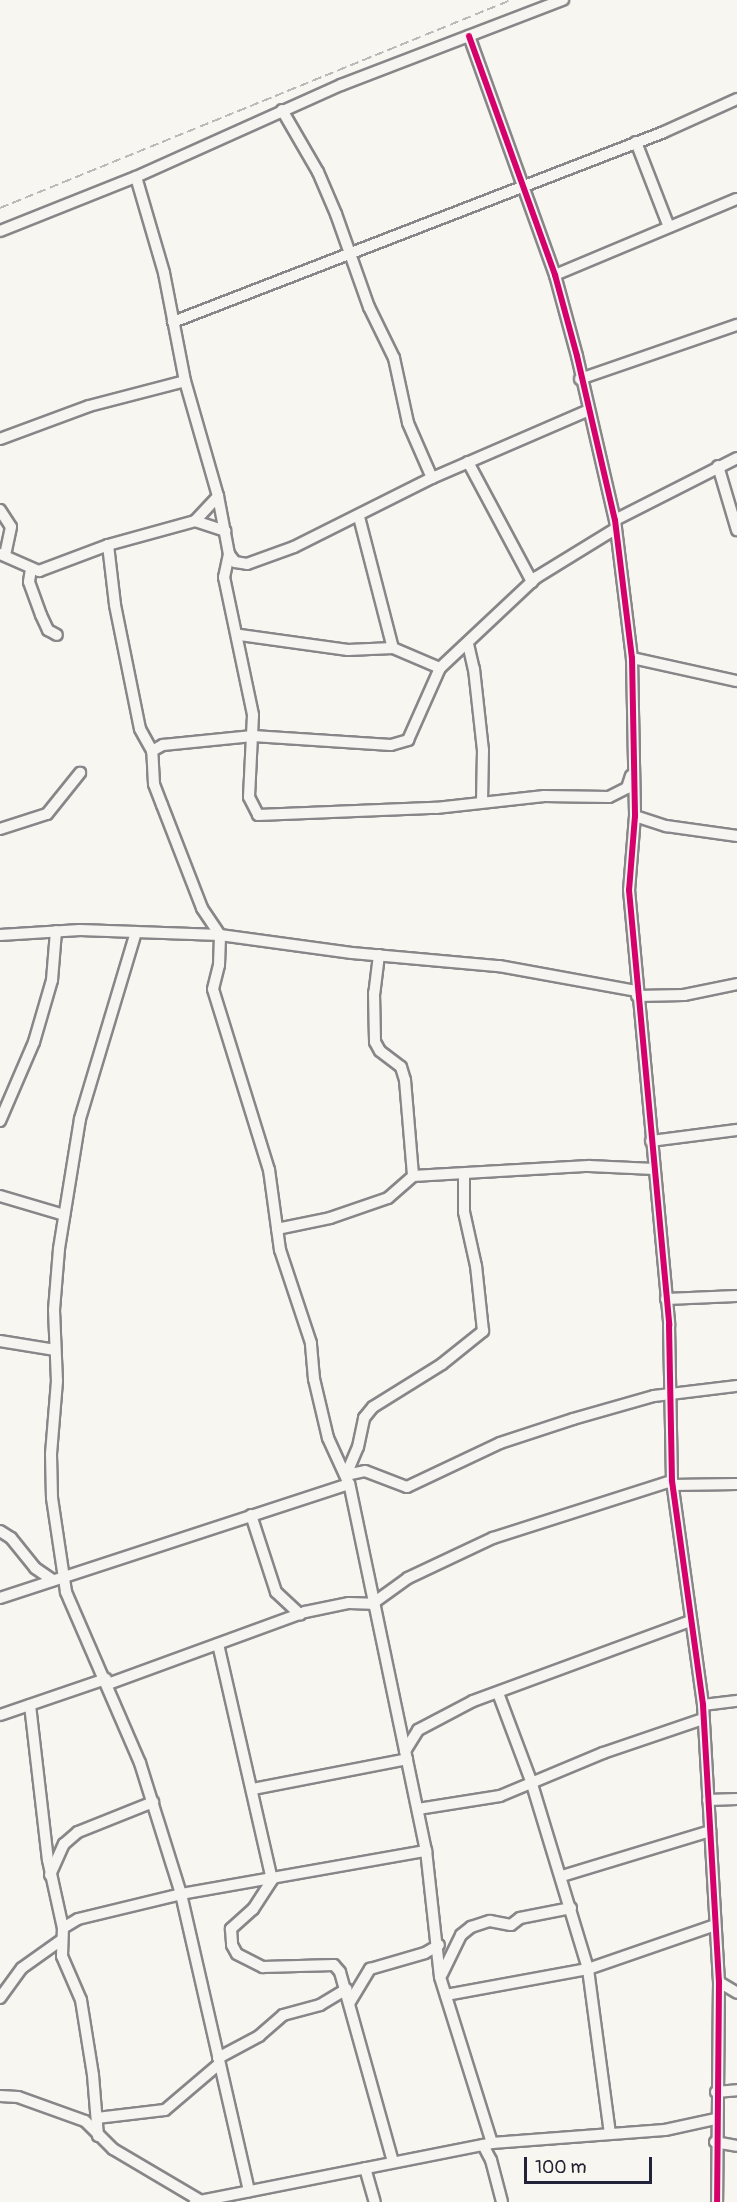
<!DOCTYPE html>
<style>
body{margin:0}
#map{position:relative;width:737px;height:2202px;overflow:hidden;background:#f8f6f0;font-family:Pangolin,sans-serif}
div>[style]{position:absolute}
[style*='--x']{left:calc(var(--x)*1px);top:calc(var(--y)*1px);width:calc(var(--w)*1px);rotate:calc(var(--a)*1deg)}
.roads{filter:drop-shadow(2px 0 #878688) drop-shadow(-2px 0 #878688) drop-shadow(0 2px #878688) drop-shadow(0 -2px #878688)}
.minor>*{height:10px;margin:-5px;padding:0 5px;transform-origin:5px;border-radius:5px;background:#f6f5f1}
.rail>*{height:2px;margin-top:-1px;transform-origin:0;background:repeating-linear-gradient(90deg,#bcbab9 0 9px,transparent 0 13.5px)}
.cycleway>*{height:6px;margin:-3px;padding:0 3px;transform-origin:3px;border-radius:3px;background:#d6006c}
span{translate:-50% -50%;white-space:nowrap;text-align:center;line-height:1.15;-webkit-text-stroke:6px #fbf7ec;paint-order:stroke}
.scale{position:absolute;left:524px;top:2157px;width:128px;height:27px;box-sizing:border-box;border:3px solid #22223b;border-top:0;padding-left:8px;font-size:18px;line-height:21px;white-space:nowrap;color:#22223b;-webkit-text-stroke:4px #fbf7ec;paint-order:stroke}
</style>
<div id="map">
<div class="roads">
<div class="minor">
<i style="--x:469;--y:36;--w:254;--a:70.2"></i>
<i style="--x:555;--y:275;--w:84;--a:74.8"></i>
<i style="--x:577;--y:356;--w:168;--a:77"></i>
<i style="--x:615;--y:520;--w:139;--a:83"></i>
<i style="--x:632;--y:658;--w:158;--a:88.9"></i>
<i style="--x:635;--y:816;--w:74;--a:94.6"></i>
<i style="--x:629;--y:890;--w:437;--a:84.7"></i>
<i style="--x:669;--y:1325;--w:156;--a:88.9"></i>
<i style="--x:672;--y:1481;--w:226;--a:82.1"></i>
<i style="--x:703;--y:1705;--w:277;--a:86.7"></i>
<i style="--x:719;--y:1982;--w:220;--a:90.5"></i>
<i style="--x:282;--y:110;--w:72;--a:59.9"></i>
<i style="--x:318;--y:172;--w:46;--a:66.8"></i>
<i style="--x:336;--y:214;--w:99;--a:70.5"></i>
<i style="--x:369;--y:307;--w:57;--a:63.9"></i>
<i style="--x:394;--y:358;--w:66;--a:77.8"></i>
<i style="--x:408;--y:423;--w:60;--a:66.4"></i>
<i style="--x:636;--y:142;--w:91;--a:68.8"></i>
<i style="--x:136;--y:177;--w:100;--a:73.7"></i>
<i style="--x:164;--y:273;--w:110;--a:79"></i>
<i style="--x:185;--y:381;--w:120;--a:74"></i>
<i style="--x:218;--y:496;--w:59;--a:79.3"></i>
<i style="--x:229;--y:554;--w:10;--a:53"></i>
<i style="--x:235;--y:562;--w:12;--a:9"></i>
<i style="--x:247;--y:564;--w:50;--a:-19.9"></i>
<i style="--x:294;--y:547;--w:154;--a:-26.6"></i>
<i style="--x:432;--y:478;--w:169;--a:-23.4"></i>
<i style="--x:0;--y:231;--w:146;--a:-21.7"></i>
<i style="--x:136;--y:177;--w:225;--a:-24.2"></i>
<i style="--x:341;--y:85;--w:238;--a:-21"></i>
<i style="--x:555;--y:275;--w:197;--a:-22.7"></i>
<i style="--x:173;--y:322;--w:526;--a:-21.15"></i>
<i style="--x:664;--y:132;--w:80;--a:-24.3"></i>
<i style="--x:580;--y:379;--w:166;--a:-19"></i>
<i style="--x:0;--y:439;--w:95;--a:-20.3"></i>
<i style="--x:89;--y:406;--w:99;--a:-14.6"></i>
<i style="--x:468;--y:462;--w:136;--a:61.9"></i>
<i style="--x:718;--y:466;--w:67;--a:73.5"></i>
<i style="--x:0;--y:510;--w:20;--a:57"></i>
<i style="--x:11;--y:527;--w:29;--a:102"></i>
<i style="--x:359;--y:517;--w:135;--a:75.5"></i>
<i style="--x:393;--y:648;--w:51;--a:23.1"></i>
<i style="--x:615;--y:520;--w:137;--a:-26.9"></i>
<i style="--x:195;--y:521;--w:34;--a:-47"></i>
<i style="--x:108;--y:545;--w:60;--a:83.3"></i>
<i style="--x:115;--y:605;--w:126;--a:78.6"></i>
<i style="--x:140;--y:729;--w:25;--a:61"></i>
<i style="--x:0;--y:554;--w:43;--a:23.6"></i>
<i style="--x:39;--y:571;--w:74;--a:-20.6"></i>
<i style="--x:108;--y:545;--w:90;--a:-15.4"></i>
<i style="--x:195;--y:521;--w:32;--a:18"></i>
<i style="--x:229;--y:554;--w:24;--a:102"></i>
<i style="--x:224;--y:577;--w:141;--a:78.1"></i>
<i style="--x:253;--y:715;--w:82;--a:92.8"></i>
<i style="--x:249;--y:797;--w:20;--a:63"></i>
<i style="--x:258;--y:815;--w:178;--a:-2.3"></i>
<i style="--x:436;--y:808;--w:109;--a:-6.3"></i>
<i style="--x:544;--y:796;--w:65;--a:0.9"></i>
<i style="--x:609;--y:797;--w:20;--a:-27"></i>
<i style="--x:627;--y:788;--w:13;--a:-72"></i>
<i style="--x:31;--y:569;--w:13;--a:99"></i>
<i style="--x:29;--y:582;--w:35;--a:70"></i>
<i style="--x:41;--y:615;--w:17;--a:65"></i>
<i style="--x:48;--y:630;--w:10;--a:29"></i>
<i style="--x:240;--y:635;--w:109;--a:7.9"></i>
<i style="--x:348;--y:650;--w:45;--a:-2.5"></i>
<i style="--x:468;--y:644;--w:26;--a:77"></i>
<i style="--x:474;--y:669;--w:81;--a:83.7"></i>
<i style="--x:483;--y:750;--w:50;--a:91.1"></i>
<i style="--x:632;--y:658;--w:107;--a:12.4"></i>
<i style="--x:635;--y:816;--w:33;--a:18"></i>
<i style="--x:666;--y:826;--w:72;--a:8"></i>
<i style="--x:0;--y:829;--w:49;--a:-17.7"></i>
<i style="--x:47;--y:814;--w:53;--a:-51.2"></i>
<i style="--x:136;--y:932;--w:195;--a:106.7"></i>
<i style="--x:80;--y:1119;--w:132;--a:99.2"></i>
<i style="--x:59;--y:1249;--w:61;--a:94.7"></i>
<i style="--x:54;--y:1310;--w:71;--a:87.6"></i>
<i style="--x:57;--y:1381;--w:73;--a:94.7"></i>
<i style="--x:51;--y:1454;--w:44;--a:88.7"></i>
<i style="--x:52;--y:1498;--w:95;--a:81.5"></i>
<i style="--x:66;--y:1592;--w:186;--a:66.6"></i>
<i style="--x:140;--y:1763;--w:137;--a:72.6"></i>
<i style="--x:181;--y:1894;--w:305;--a:77.1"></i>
<i style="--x:0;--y:935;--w:80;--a:-3.6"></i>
<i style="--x:80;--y:930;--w:140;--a:2"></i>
<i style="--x:220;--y:935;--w:133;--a:7.8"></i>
<i style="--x:352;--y:953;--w:148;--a:5.1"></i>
<i style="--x:499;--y:966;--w:139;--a:10.3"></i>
<i style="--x:379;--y:955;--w:38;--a:97"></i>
<i style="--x:374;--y:993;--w:49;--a:88.8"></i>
<i style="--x:375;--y:1042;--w:10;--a:61"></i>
<i style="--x:380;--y:1051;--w:26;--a:37"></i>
<i style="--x:401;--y:1067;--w:14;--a:73"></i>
<i style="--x:405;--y:1080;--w:96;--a:85.2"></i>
<i style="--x:637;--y:996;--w:47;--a:-1.2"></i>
<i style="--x:684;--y:995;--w:54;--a:-11.7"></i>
<i style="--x:0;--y:1121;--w:86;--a:-66.7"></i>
<i style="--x:34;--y:1042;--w:65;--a:-73.8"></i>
<i style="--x:52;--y:980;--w:49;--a:-85.3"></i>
<i style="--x:651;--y:1141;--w:87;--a:-7.3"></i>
<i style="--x:0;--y:1196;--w:67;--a:16.5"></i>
<i style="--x:277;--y:1229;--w:54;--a:-11.7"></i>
<i style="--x:330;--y:1218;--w:61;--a:-19"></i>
<i style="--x:388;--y:1198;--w:33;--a:-41"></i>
<i style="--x:413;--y:1176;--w:176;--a:-3.3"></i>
<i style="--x:589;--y:1166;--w:65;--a:2.6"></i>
<i style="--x:666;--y:1299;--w:71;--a:-2.4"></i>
<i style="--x:0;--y:1341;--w:56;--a:9.3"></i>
<i style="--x:346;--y:1475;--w:19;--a:-12"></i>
<i style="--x:365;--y:1471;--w:45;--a:20.9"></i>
<i style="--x:407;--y:1487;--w:103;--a:-25.3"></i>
<i style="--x:500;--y:1443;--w:77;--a:-18.2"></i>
<i style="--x:573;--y:1419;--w:84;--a:-15.9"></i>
<i style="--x:654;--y:1396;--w:84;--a:-6.9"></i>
<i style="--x:346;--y:1475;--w:30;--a:-67"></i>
<i style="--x:358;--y:1447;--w:30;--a:-78"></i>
<i style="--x:364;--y:1418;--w:14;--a:-51"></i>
<i style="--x:373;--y:1407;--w:81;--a:-31.9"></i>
<i style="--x:442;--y:1364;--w:53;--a:-38.8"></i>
<i style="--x:483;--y:1331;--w:65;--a:-96.1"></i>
<i style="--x:476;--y:1266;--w:55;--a:-102.5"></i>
<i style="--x:464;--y:1212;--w:37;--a:-90"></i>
<i style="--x:672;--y:1485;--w:65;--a:-0.9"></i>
<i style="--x:251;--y:1515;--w:81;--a:72"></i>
<i style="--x:276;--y:1592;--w:33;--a:43"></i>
<i style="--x:0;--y:1531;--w:13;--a:32"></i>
<i style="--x:11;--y:1538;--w:38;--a:51"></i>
<i style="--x:35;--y:1568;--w:22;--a:34"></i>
<i style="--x:0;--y:1598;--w:367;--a:-18.1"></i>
<i style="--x:218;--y:1644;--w:242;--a:77.1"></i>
<i style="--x:272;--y:1880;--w:35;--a:123"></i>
<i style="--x:253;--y:1909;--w:30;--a:138"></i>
<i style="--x:231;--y:1929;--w:16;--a:86"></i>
<i style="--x:232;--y:1945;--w:10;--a:61"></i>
<i style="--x:237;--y:1954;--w:29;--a:27"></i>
<i style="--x:263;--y:1967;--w:71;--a:-1.6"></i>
<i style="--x:334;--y:1965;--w:9;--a:49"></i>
<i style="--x:340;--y:1972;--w:197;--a:74.4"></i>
<i style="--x:108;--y:1684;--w:210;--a:-20.1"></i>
<i style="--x:305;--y:1612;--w:45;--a:-11.6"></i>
<i style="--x:349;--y:1603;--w:23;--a:2"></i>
<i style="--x:372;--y:1604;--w:44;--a:-35.8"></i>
<i style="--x:408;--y:1578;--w:94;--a:-25.2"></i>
<i style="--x:493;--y:1538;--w:188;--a:-17.7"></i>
<i style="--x:498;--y:1693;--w:94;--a:69.4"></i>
<i style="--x:531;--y:1781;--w:196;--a:73.1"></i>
<i style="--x:588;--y:1969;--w:165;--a:82.4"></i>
<i style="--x:30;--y:1705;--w:156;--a:83.4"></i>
<i style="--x:48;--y:1860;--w:70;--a:77.6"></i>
<i style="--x:703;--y:1705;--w:34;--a:-7"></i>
<i style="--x:0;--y:1715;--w:112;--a:-18.8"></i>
<i style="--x:405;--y:1751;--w:25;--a:-58"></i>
<i style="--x:418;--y:1730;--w:62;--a:-27.8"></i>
<i style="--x:473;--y:1701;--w:232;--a:-20.2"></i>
<i style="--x:253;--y:1789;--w:157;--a:-11"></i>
<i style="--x:708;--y:1800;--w:29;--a:-2"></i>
<i style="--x:418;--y:1809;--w:83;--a:-9"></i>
<i style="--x:500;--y:1796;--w:112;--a:-22.7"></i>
<i style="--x:603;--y:1753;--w:106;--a:-18.8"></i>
<i style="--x:50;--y:1875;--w:34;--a:-66"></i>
<i style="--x:64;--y:1844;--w:18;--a:-41"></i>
<i style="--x:78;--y:1832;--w:81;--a:-21.8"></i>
<i style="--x:562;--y:1876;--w:155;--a:-16.9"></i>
<i style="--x:442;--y:1974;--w:43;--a:-64"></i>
<i style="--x:461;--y:1935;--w:13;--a:-39"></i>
<i style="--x:471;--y:1927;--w:20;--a:-18"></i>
<i style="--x:490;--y:1921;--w:21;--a:11"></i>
<i style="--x:511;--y:1925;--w:11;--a:-38"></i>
<i style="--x:520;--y:1918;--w:52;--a:-11.1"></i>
<i style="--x:719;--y:1982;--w:21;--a:31"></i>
<i style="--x:446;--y:1995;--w:144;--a:-10.4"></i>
<i style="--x:588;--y:1969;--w:134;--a:-19.1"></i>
<i style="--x:0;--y:1998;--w:37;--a:-54"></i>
<i style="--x:22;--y:1968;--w:47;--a:-35.4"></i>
<i style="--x:350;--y:2002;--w:39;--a:-59"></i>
<i style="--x:370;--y:1969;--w:57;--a:-16.2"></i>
<i style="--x:425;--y:1953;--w:16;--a:-30"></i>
<i style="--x:218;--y:2058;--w:47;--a:-28.2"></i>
<i style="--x:259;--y:2036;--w:32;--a:-41"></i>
<i style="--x:283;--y:2015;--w:38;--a:-15"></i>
<i style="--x:320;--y:2005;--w:31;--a:-31"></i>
<i style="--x:716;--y:2092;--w:21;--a:-5"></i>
<i style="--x:0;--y:2096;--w:18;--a:3"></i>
<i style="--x:18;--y:2097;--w:71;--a:19.7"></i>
<i style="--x:85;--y:2121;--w:40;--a:45"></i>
<i style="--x:113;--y:2149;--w:102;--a:30.6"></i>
<i style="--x:97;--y:2118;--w:68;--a:-6.7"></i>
<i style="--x:165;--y:2110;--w:71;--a:-40.4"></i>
<i style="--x:98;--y:2136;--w:61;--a:-94.7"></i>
<i style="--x:93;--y:2075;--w:76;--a:-99.1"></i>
<i style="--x:81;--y:2000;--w:48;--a:-113.4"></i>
<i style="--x:62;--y:1956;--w:28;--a:-88"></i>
<i style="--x:63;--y:1928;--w:17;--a:-31"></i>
<i style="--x:78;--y:1919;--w:106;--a:-13.6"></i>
<i style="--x:181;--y:1894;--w:249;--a:-10"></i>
<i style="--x:715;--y:2142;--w:22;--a:10"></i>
<i style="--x:492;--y:2143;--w:174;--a:-107.4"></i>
<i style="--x:440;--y:1977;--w:127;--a:-96.3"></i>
<i style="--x:426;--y:1851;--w:375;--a:-101.8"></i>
<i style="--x:349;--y:1484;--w:51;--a:-114.5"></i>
<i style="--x:328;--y:1438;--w:61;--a:-103.3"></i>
<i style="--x:314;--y:1379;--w:36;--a:-95"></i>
<i style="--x:311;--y:1343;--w:98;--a:-108.4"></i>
<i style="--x:280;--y:1250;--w:81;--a:-97.8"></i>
<i style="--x:269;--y:1170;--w:189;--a:-107.2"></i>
<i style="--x:213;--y:989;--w:25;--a:-76"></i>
<i style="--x:219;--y:965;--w:30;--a:-88"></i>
<i style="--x:220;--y:935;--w:32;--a:-124"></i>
<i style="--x:202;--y:908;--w:110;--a:-111.2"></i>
<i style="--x:162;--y:805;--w:22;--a:-111"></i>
<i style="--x:154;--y:784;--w:33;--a:-93"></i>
<i style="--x:152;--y:751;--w:13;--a:-29"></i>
<i style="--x:163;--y:745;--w:90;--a:-5.7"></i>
<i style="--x:253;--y:736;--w:138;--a:3.7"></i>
<i style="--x:391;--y:745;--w:18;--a:-16"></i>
<i style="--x:408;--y:740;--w:79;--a:-66"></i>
<i style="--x:440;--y:668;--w:133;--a:-43.2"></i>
<i style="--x:537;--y:577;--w:92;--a:-31.6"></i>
<i style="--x:483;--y:2145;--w:17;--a:62"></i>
<i style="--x:491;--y:2160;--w:43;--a:75.3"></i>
<i style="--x:365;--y:2168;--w:35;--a:74"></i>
<i style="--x:195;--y:2202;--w:303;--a:-11.2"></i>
<i style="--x:492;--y:2143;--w:173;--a:-4.3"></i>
<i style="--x:665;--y:2130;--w:51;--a:-12.4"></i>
</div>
</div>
<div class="rail">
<i style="--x:0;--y:208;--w:552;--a:-22.15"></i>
</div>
<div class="cycleway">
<i style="--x:469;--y:36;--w:254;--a:70.2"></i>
<i style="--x:555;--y:275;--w:84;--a:74.8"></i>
<i style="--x:577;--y:356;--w:168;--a:77"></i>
<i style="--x:615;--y:520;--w:139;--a:83"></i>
<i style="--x:632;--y:658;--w:158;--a:88.9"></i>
<i style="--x:635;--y:816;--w:74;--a:94.6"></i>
<i style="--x:629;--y:890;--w:437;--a:84.7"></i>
<i style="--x:669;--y:1325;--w:156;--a:88.9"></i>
<i style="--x:672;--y:1481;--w:226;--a:82.1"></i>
<i style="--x:703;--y:1705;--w:277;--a:86.7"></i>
<i style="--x:719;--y:1982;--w:220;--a:90.5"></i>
</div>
<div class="scale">100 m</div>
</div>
